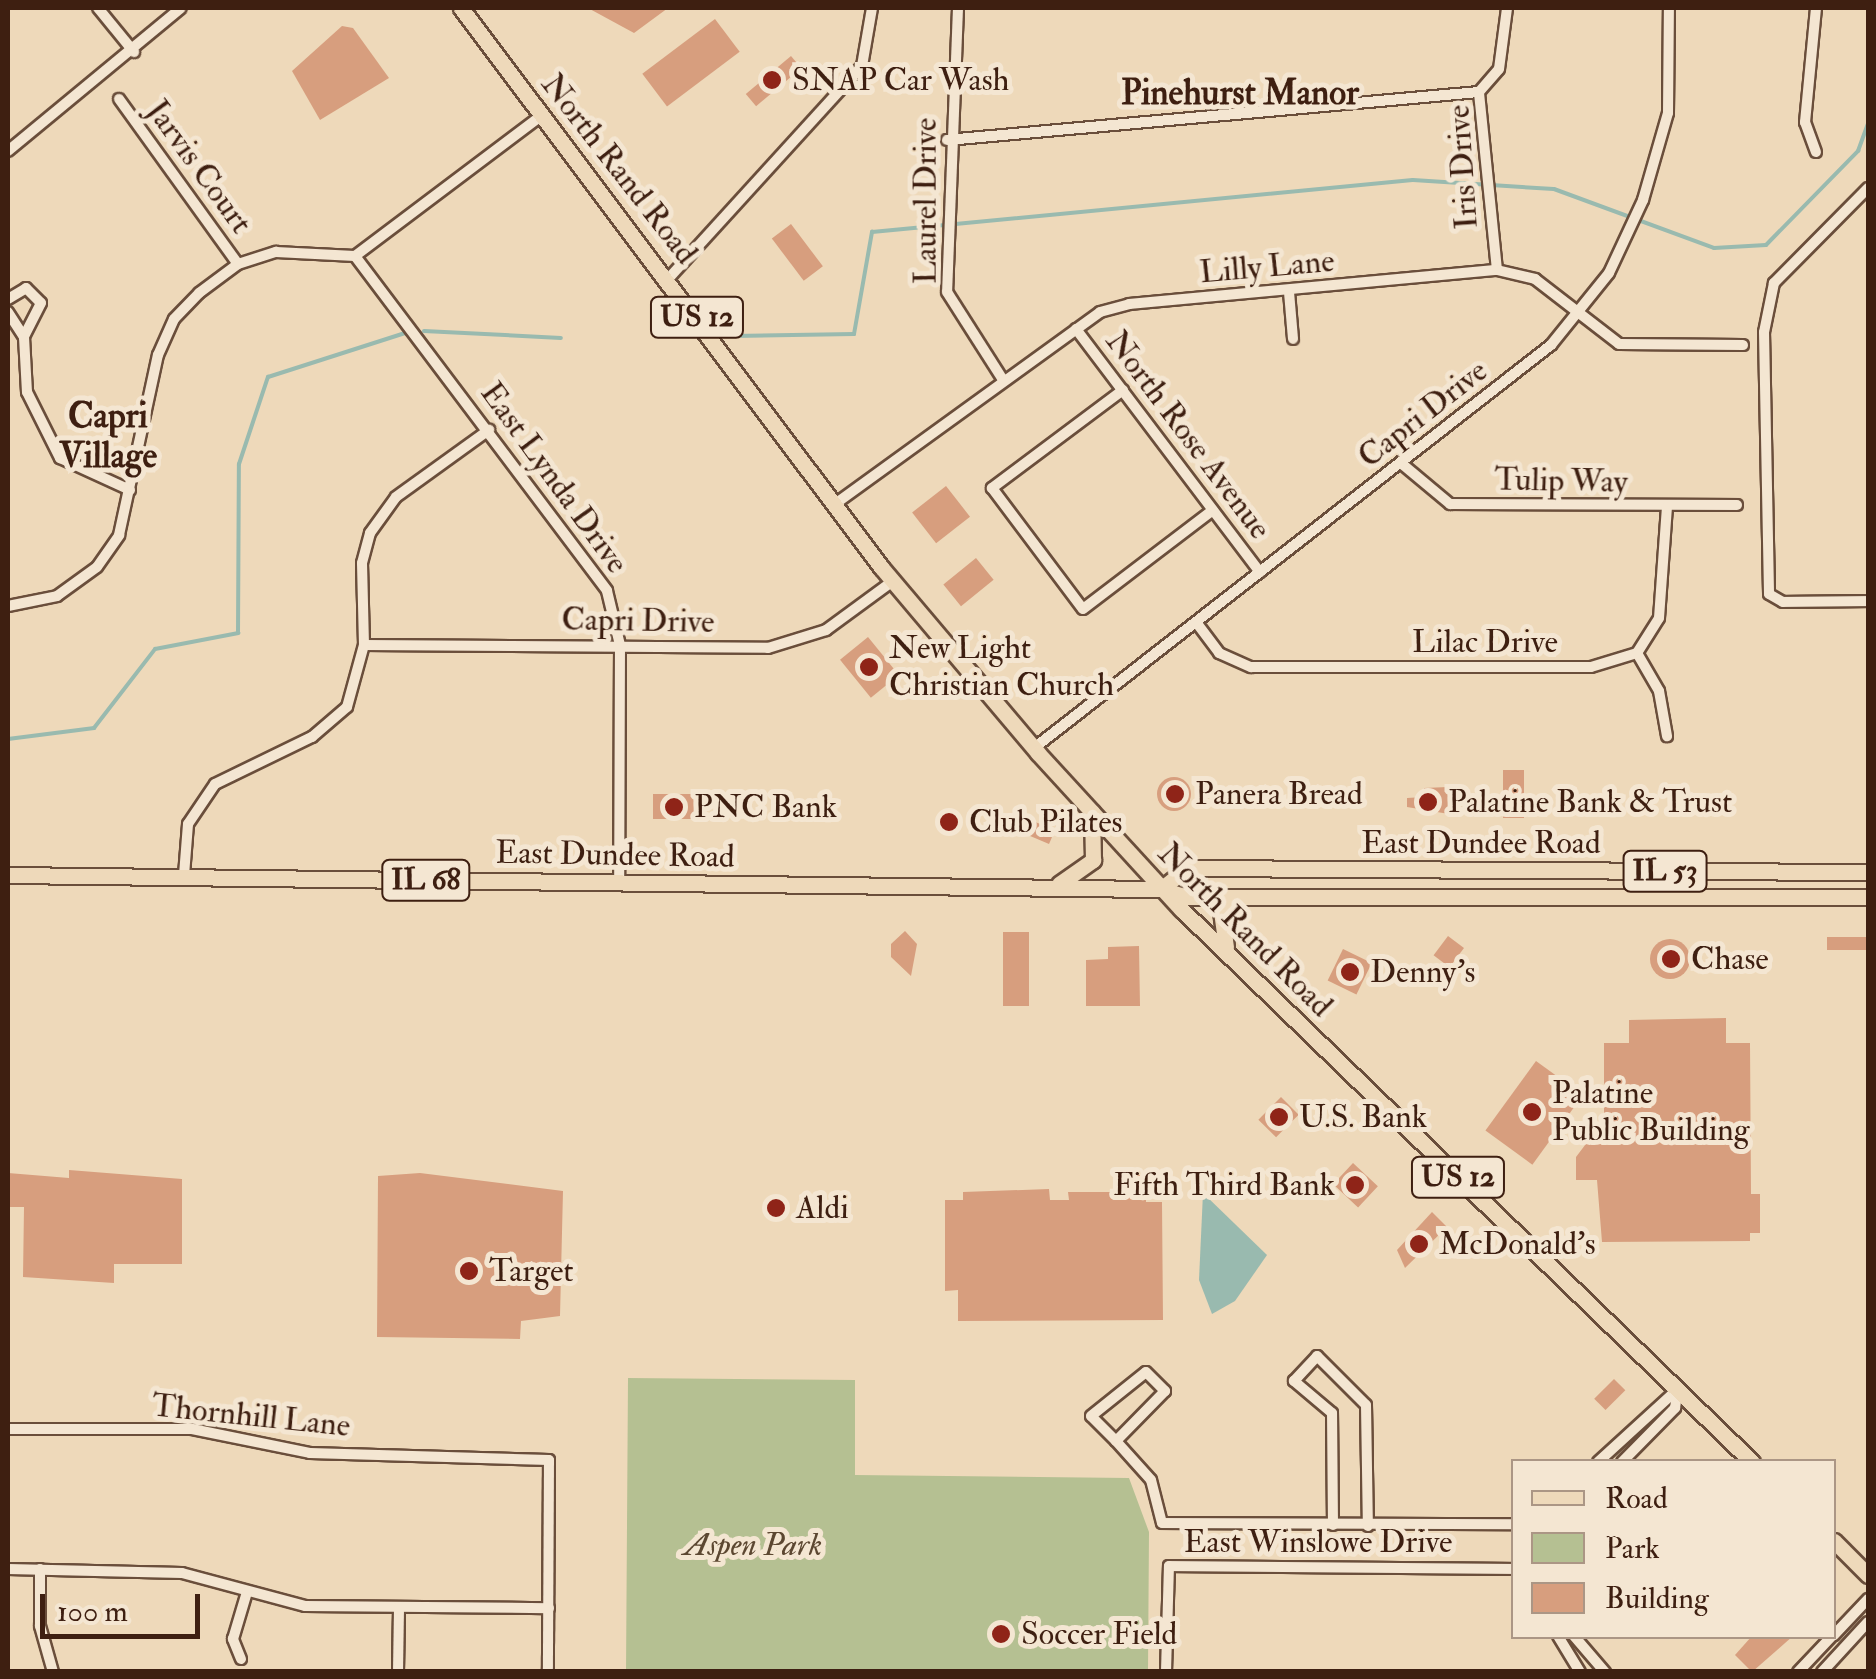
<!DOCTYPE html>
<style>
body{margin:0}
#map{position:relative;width:1876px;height:1679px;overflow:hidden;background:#eed9ba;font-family:"IM FELL Double Pica",serif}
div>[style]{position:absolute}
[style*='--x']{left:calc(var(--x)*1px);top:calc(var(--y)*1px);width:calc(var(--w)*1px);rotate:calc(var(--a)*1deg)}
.green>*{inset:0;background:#b5c092}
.water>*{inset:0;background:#99baaf}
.stream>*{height:4px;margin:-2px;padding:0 2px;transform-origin:2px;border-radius:2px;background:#99baaf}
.building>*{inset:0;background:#d79e7e;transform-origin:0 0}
.round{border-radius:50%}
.roads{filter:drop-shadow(2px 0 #6a4e3b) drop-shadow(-2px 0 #6a4e3b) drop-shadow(0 2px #6a4e3b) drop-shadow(0 -2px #6a4e3b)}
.street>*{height:10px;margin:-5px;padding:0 5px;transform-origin:5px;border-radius:5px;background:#f4e6d2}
.primary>*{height:15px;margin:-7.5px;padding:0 7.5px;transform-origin:7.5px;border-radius:7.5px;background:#eed9ba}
.dots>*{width:28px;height:28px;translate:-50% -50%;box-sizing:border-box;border:5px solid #f4e6d2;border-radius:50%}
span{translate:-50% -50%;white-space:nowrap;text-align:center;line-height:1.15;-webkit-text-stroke:10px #f4e6d2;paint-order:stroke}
.shield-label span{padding:2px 8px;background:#f4e6d2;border:2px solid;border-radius:8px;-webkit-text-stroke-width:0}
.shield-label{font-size:30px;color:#3e1f11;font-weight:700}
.poi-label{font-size:32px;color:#3e1f11}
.left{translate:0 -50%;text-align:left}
.right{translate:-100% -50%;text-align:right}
.street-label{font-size:32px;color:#3e1f11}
.park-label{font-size:32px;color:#5c4731;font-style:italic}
.neighbourhood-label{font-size:35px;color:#3e1f11;font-weight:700}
.frame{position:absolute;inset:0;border:10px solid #3e1f11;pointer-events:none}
.legend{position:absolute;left:1511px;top:1459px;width:325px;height:180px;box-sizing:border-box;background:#f4e6d2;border:2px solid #ab9685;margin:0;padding:12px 18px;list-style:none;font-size:30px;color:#3e1f11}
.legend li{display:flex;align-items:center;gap:20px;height:50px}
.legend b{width:50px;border:2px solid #ab9685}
.scale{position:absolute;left:40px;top:1594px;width:160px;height:45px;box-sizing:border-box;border:5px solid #3e1f11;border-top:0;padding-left:12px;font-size:30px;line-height:35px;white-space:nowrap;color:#3e1f11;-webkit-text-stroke:8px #f4e6d2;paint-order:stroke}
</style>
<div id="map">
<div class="green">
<i style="clip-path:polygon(628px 1378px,855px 1380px,855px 1475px,1129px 1478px,1149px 1532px,1148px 1671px,626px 1671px)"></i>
</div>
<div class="water">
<i style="clip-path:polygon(1203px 1193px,1267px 1255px,1235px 1301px,1212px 1314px,1199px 1280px)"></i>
</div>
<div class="stream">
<i style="--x:424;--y:331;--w:137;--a:2.9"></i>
<i style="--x:733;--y:336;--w:121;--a:-0.9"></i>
<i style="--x:854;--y:334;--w:104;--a:-80"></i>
<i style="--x:872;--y:232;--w:543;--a:-5.49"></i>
<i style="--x:1413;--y:180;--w:141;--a:3.7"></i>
<i style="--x:1554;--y:189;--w:171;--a:20.2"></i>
<i style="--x:1714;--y:248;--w:52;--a:-3.3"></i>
<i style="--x:1766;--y:245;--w:132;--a:-45.6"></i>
<i style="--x:1858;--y:151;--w:29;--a:-70"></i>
<i style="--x:8;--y:739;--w:87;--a:-7.3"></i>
<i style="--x:94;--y:728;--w:100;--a:-52.3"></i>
<i style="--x:155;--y:649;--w:85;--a:-10.9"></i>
<i style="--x:238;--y:633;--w:169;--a:-89.7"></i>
<i style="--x:239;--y:464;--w:92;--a:-71.6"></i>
<i style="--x:268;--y:377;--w:144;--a:-17.8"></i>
</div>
<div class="building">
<i style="clip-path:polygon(588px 8px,668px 8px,634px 33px)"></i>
<i style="left:715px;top:19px;width:41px;height:91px;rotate:53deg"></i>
<i style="clip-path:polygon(342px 26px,353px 28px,389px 78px,320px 120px,292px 71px)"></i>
<i style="left:791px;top:56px;width:16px;height:59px;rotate:50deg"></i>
<i style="left:791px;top:224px;width:53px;height:24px;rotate:53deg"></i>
<i style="left:946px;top:486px;width:39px;height:43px;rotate:52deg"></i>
<i style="left:976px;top:558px;width:28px;height:42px;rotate:51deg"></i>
<i style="left:868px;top:637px;width:49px;height:36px;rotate:51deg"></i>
<i style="left:1503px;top:770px;width:21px;height:48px"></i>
<i class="round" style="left:1157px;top:777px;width:34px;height:34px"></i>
<i style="clip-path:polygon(1448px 787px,1449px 814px,1407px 807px,1407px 798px,1424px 797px,1424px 788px)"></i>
<i style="left:653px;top:794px;width:41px;height:25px"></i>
<i style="left:1019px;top:815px;width:39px;height:15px;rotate:23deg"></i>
<i style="clip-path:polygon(905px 931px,917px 944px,911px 976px,891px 957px,891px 944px)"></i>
<i style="left:1003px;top:932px;width:26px;height:74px"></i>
<i style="left:1448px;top:936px;width:20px;height:24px;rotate:37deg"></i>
<i style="left:1866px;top:937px;width:13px;height:39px;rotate:90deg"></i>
<i class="round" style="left:1650px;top:939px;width:40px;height:40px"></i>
<i style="clip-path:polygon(1139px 946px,1140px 1006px,1086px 1006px,1086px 960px,1108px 959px,1108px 947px)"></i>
<i style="left:1343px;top:949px;width:32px;height:35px;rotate:26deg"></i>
<i style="clip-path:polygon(1726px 1018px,1726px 1043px,1750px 1043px,1751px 1194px,1760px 1194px,1760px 1233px,1750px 1233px,1750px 1241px,1602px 1242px,1597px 1180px,1576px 1180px,1576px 1157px,1604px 1120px,1604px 1043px,1629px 1043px,1629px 1020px)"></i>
<i style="left:1536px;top:1061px;width:58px;height:86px;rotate:36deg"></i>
<i style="left:1281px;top:1097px;width:25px;height:32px;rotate:45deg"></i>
<i style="left:1353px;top:1163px;width:34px;height:29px;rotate:43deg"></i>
<i style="clip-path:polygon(69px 1170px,182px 1179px,182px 1264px,114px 1264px,114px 1283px,23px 1277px,24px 1207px,8px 1207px,8px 1173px,69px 1178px)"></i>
<i style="clip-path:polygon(420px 1173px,563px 1191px,560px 1316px,521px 1321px,520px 1339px,377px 1337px,378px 1176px)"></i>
<i style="clip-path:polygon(1116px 1175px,1146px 1175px,1146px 1202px,1162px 1202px,1163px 1320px,958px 1321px,958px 1290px,945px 1291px,945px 1200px,963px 1200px,963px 1192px,1049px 1189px,1050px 1200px,1069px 1200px,1068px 1192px,1116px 1192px)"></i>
<i style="clip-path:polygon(1432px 1212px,1447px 1227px,1405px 1268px,1397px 1250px)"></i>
<i style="left:1614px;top:1379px;width:16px;height:28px;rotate:45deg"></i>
<i style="clip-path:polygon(1752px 1636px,1793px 1636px,1752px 1672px,1735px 1655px)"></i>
</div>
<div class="roads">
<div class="street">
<i style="--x:98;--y:8;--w:57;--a:50.7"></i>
<i style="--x:958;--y:8;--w:284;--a:92.2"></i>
<i style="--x:947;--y:292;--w:104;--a:57.5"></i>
<i style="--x:1816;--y:8;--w:115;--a:95.5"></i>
<i style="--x:1805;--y:122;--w:32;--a:70"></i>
<i style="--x:119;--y:99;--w:203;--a:54.2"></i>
<i style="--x:947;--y:140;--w:534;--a:-5.16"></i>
<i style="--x:8;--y:151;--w:224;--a:-39.6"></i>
<i style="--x:1868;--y:188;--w:134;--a:134.7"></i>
<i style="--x:1774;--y:283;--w:50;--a:101.5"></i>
<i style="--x:1764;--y:332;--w:262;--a:88.9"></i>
<i style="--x:1769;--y:594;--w:16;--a:30"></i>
<i style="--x:1783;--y:602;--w:85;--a:-0.7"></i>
<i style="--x:355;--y:256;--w:419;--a:53"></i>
<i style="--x:607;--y:591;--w:56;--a:76.5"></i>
<i style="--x:620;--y:645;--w:238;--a:90.2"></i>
<i style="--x:355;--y:256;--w:234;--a:-37"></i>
<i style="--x:1497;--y:270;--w:179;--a:-95.8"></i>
<i style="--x:1479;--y:92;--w:30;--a:-49"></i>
<i style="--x:1499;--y:69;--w:62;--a:-82.5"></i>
<i style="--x:669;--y:278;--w:287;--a:-47.7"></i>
<i style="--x:862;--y:66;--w:59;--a:-80.2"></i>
<i style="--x:1289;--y:292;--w:47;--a:85.1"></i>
<i style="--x:8;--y:299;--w:21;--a:-31"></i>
<i style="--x:26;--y:288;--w:21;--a:45"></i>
<i style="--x:41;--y:303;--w:38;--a:117"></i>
<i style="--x:24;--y:337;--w:30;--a:-123"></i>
<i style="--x:1076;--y:329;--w:305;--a:52.9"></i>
<i style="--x:24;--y:337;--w:55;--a:86.9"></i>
<i style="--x:27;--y:392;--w:74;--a:63.4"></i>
<i style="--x:60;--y:458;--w:77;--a:24.6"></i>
<i style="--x:1123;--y:390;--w:164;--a:143.2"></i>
<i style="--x:992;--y:488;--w:151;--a:53.1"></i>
<i style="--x:1083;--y:609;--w:163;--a:-37.3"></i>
<i style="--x:1401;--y:463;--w:64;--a:39.9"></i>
<i style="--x:1450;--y:504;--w:287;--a:0.2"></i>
<i style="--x:835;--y:504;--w:327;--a:-35.9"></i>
<i style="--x:1100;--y:312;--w:30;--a:-15"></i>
<i style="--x:1129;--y:304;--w:370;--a:-5.3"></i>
<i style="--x:1497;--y:270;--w:39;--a:13"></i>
<i style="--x:1535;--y:279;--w:106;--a:37.7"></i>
<i style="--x:1619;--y:344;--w:124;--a:0.5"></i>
<i style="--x:8;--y:606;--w:50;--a:-11.5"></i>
<i style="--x:57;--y:596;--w:49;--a:-35.9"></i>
<i style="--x:97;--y:567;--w:39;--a:-55"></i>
<i style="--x:119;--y:535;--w:184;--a:-77.8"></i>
<i style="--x:158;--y:355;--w:39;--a:-66"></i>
<i style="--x:174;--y:319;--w:36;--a:-46"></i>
<i style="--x:199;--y:293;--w:49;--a:-36.6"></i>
<i style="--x:238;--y:264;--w:40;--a:-18"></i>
<i style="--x:276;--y:252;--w:79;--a:2.9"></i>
<i style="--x:1196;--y:622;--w:39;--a:53"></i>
<i style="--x:1219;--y:653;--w:35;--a:24"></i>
<i style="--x:1251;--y:667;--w:340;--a:0"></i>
<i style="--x:1591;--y:667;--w:48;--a:-16.9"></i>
<i style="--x:1637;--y:653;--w:41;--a:-57.8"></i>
<i style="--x:1659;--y:618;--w:111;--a:-85.9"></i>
<i style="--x:364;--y:645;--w:404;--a:0.4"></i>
<i style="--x:768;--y:648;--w:61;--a:-17.2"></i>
<i style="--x:826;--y:630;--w:83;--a:-36.2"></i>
<i style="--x:1637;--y:653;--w:44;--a:59.9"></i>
<i style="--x:1659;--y:691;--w:46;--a:79.9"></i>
<i style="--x:1034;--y:748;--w:656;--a:-37.94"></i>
<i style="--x:1551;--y:345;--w:92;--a:-51.1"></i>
<i style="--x:1609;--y:273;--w:81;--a:-65"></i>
<i style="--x:1643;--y:200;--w:91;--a:-74"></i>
<i style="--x:1668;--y:113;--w:105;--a:-89.5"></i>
<i style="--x:184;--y:875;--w:51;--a:-85.5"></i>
<i style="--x:188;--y:824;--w:48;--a:-56"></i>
<i style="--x:215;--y:784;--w:108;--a:-25.9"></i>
<i style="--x:312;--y:737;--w:46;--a:-40.6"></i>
<i style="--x:347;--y:707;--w:64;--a:-74.7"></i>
<i style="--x:364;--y:645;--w:82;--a:-91.4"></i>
<i style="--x:362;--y:563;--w:31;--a:-75"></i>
<i style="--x:370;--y:533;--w:44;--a:-54.2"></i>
<i style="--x:396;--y:497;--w:115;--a:-35.8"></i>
<i style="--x:8;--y:1429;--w:184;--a:0"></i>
<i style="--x:192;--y:1429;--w:120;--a:11.5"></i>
<i style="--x:310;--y:1453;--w:239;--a:1.7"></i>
<i style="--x:549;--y:1460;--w:212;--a:90.3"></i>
<i style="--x:1116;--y:1441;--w:35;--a:-135"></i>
<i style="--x:1091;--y:1416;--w:70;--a:-38.7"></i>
<i style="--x:1146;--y:1372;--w:27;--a:45"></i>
<i style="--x:1165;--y:1391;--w:70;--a:134.4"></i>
<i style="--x:1116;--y:1441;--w:52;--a:48.1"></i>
<i style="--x:1151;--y:1480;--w:44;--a:75.7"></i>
<i style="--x:1162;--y:1523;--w:352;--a:0.2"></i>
<i style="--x:1598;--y:1462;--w:108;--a:-42.4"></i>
<i style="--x:1622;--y:1462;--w:76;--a:-45.5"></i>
<i style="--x:1675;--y:1408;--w:18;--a:-81"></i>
<i style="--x:1333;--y:1525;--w:112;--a:-90.5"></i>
<i style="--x:1332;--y:1413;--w:50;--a:-139.9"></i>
<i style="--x:1294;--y:1381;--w:34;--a:-47"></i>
<i style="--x:1317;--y:1356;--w:69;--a:45"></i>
<i style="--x:1366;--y:1405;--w:121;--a:89.1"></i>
<i style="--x:8;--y:1569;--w:174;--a:1.3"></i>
<i style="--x:182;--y:1573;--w:127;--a:15"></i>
<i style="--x:305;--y:1606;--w:244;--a:0.5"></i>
<i style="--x:40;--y:1569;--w:57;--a:90"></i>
<i style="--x:40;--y:1626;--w:48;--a:74.2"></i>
<i style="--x:1834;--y:1635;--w:50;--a:-46.6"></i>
<i style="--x:1558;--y:1636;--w:42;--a:58.6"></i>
<i style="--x:1574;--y:1636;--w:48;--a:49.3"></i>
<i style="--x:241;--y:1659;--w:22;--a:-112"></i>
<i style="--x:233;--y:1639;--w:49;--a:-73.4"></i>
<i style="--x:398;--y:1672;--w:65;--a:-89.1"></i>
<i style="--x:1166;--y:1672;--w:106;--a:-88.4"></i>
<i style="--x:1169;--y:1566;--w:345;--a:0.5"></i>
<i style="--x:1798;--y:1672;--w:50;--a:-46.6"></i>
<i style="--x:1822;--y:1672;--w:68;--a:-47.4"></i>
</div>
<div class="primary">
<i style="--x:461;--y:8;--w:699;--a:53.08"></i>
<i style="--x:881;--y:567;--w:243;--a:49.8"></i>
<i style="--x:1038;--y:753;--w:212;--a:47.5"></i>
<i style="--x:1181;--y:909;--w:795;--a:44.08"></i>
<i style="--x:8;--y:875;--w:1153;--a:0.7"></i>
<i style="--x:1161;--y:889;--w:27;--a:17"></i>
<i style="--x:1187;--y:897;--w:681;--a:0"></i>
<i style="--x:1059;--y:884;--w:42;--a:-35.2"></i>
<i style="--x:1093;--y:860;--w:48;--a:-91.2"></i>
<i style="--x:1161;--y:889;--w:33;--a:-39"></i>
<i style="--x:1187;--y:868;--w:681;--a:0.34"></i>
<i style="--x:1226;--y:947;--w:36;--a:-98"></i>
<i style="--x:1221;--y:911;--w:24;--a:-33"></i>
<i style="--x:1834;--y:1541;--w:48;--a:45"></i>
</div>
</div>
<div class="dots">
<i style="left:772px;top:80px;background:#8f2418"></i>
<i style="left:869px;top:667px;background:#8f2418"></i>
<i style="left:1175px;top:794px;background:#8f2418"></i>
<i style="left:1428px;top:802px;background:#8f2418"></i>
<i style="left:674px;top:807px;background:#8f2418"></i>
<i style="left:949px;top:822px;background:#8f2418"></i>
<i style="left:1671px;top:959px;background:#8f2418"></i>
<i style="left:1350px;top:972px;background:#8f2418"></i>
<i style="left:1532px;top:1112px;background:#8f2418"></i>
<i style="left:1279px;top:1117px;background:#8f2418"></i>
<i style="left:1355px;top:1185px;background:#8f2418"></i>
<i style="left:776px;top:1208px;background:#8f2418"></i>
<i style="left:1419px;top:1244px;background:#8f2418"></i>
<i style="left:469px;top:1271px;background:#8f2418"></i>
<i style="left:1001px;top:1634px;background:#8f2418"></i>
</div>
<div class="shield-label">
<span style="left:697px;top:317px">US 12</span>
<span style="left:1665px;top:871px">IL 53</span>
<span style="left:426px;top:880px">IL 68</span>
<span style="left:1458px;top:1177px">US 12</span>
</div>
<div class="poi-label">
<span class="left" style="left:792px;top:80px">SNAP Car Wash</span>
<span class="left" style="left:889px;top:667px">New Light<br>Christian Church</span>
<span class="left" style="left:1195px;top:794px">Panera Bread</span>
<span class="left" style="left:1448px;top:802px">Palatine Bank &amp; Trust</span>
<span class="left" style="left:694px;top:807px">PNC Bank</span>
<span class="left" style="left:969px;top:822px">Club Pilates</span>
<span class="left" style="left:1691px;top:959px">Chase</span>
<span class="left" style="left:1370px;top:972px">Denny's</span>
<span class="left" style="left:1552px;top:1112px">Palatine<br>Public Building</span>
<span class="left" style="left:1299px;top:1117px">U.S. Bank</span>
<span class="right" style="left:1335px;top:1185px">Fifth Third Bank</span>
<span class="left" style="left:796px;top:1208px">Aldi</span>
<span class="left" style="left:1439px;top:1244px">McDonald's</span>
<span class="left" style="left:489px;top:1271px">Target</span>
<span class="left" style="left:1021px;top:1634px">Soccer Field</span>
</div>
<div class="street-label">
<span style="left:199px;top:167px;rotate:54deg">Jarvis Court</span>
<span style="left:1463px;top:167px;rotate:-94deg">Iris Drive</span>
<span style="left:619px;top:169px;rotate:52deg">North Rand Road</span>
<span style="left:926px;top:201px;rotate:-90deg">Laurel Drive</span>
<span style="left:1267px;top:267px;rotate:-5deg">Lilly Lane</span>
<span style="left:1423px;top:414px;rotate:-38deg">Capri Drive</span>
<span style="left:1188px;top:435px;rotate:53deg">North Rose Avenue</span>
<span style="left:554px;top:478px;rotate:54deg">East Lynda Drive</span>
<span style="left:1561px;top:481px;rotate:1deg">Tulip Way</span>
<span style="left:638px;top:621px;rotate:1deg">Capri Drive</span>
<span style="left:1485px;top:642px">Lilac Drive</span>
<span style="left:1481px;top:843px">East Dundee Road</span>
<span style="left:615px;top:855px;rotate:1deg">East Dundee Road</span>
<span style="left:1245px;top:930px;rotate:45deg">North Rand Road</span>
<span style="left:251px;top:1416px;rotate:6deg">Thornhill Lane</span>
<span style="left:1318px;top:1542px">East Winslowe Drive</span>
</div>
<div class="park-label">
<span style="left:753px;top:1545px">Aspen Park</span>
</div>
<div class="neighbourhood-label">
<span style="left:1240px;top:93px">Pinehurst Manor</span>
<span style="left:108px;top:436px">Capri<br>Village</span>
</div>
<div class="frame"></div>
<ul class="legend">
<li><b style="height:12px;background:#eed9ba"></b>Road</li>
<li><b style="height:28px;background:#b5c092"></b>Park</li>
<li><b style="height:28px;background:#d79e7e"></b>Building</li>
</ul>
<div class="scale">100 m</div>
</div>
